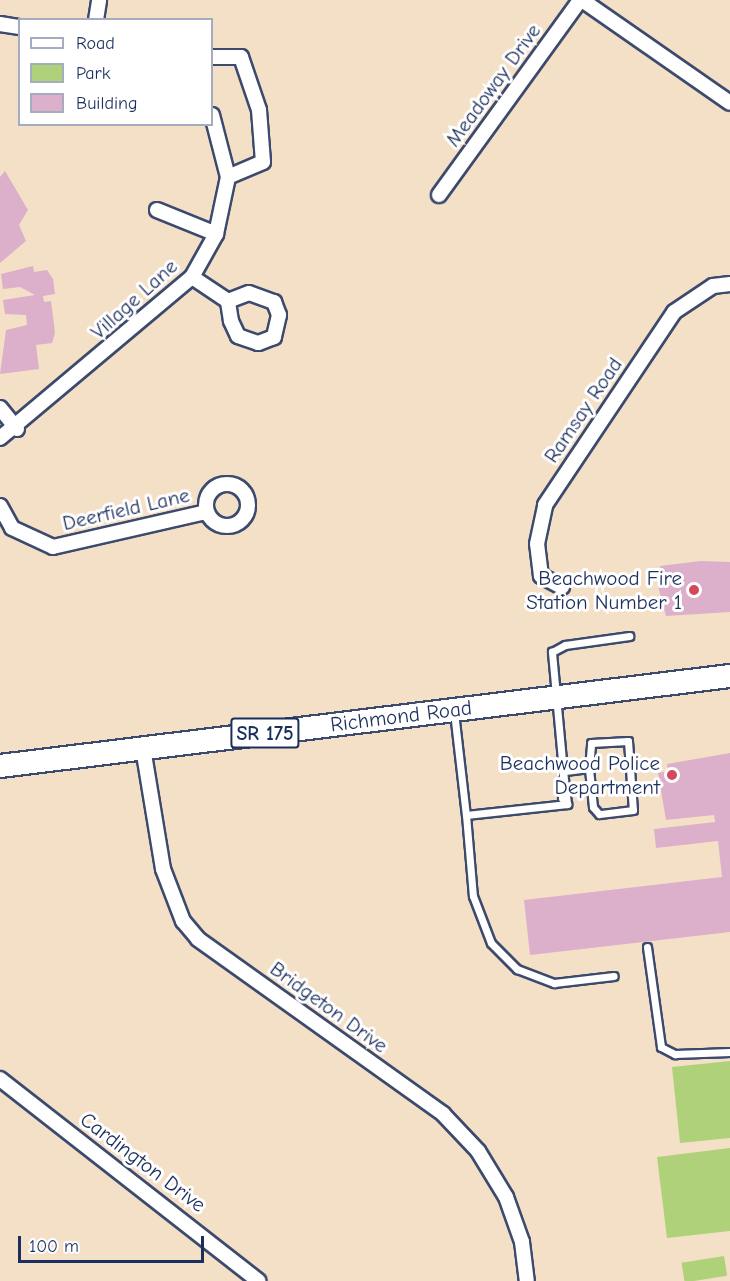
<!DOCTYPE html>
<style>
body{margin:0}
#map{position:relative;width:730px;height:1281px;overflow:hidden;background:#f4e0c6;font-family:"Comic Neue",sans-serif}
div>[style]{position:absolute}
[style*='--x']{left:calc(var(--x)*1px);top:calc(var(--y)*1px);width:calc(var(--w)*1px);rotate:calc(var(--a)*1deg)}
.green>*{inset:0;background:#afd17a;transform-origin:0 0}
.building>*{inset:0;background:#dcafcb}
.roads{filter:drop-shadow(2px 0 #3c4a6e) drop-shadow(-2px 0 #3c4a6e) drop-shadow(0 2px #3c4a6e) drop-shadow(0 -2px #3c4a6e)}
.lane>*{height:7px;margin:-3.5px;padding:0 3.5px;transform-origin:3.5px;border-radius:3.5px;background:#fff}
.street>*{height:14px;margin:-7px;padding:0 7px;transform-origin:7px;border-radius:7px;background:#fff}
.street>.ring{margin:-7px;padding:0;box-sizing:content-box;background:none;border:14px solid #fff;border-radius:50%}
.primary>*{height:22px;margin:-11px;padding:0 11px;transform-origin:11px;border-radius:11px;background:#fff}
.dots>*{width:16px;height:16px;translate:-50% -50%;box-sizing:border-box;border:3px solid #fff;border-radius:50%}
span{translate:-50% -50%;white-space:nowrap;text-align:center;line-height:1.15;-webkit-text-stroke:6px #fff;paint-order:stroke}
.shield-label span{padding:2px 4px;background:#fff;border:2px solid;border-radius:4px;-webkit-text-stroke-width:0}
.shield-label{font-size:20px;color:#1b2f5e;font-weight:700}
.street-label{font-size:21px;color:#1b2f5e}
.poi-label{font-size:21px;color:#1b2f5e}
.right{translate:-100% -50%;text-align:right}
.legend{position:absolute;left:18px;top:18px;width:195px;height:108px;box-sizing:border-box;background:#fff;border:2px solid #a4acbf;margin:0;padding:8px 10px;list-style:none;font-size:18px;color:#1b2f5e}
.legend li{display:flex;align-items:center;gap:12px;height:30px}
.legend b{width:30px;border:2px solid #a4acbf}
.scale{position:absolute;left:18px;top:1236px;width:186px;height:27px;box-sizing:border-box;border:3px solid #1b2f5e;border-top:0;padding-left:8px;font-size:18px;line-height:21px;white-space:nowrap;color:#1b2f5e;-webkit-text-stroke:4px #fff;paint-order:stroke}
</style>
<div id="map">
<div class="green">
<i style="clip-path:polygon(730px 1061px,730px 1138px,680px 1143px,672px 1067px)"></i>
<i style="clip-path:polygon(730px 1148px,730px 1231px,667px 1238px,657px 1157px)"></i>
<i style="left:724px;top:1256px;width:20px;height:43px;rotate:81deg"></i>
</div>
<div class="building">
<i style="clip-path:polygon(5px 171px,28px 210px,19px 225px,26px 241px,0 263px,0 177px)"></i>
<i style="clip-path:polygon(33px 266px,34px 272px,47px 270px,53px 279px,55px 294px,43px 296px,44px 302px,51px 301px,55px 333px,52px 343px,36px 345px,39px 369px,0 374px,6px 330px,27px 325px,26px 315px,5px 314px,3px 300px,35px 295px,20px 287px,3px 289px,1px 274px)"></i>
<i style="clip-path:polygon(701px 561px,730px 562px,730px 612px,666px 616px,657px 582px,663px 581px,660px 566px)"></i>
<i style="clip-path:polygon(730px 753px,730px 932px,530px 955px,524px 900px,722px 877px,718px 841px,656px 848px,654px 829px,715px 822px,714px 815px,666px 820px,658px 773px,668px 771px,667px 764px)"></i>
</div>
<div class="roads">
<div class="lane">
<i style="--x:454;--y:712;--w:104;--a:83.4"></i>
<i style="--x:466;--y:815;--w:102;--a:-6.2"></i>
<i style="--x:589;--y:768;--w:25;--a:-85"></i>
<i style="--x:591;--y:743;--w:37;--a:-3"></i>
<i style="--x:628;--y:741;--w:69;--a:85.9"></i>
<i style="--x:633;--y:810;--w:34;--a:173"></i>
<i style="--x:599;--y:814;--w:9;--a:-131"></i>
<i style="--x:593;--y:807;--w:39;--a:-96"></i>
<i style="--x:589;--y:768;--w:26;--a:173"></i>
<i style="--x:563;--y:771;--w:120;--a:-95.3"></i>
<i style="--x:552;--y:652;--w:15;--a:-28"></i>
<i style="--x:565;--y:645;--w:65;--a:-8"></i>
<i style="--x:563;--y:771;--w:27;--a:92"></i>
<i style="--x:562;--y:798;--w:8;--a:50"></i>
<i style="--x:563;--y:771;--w:33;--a:83"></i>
<i style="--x:466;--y:815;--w:81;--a:85.1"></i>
<i style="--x:473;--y:896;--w:50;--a:69"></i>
<i style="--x:491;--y:943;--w:37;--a:45"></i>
<i style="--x:517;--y:969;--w:40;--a:21"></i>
<i style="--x:554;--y:983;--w:60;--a:-6.7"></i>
<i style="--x:647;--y:947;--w:101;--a:82"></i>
<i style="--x:661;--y:1047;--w:16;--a:27"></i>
<i style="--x:675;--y:1054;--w:55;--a:-2.1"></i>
</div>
<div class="street">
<i style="--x:582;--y:0;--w:180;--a:34.8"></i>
<i style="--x:96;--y:20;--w:20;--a:-81"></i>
<i style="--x:0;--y:24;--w:20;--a:9"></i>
<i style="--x:212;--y:57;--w:29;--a:0"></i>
<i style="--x:241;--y:57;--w:56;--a:71.2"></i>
<i style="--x:259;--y:110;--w:52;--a:85.6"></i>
<i style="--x:263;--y:162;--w:38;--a:157"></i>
<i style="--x:439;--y:195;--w:241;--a:-54.1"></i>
<i style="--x:157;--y:210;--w:64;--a:22.1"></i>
<i style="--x:192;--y:277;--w:43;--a:33.7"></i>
<i style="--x:249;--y:293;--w:27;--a:20"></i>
<i style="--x:274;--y:302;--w:14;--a:69"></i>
<i style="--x:279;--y:315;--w:23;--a:103"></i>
<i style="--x:274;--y:337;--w:17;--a:159"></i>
<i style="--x:258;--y:343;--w:21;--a:-161"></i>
<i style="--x:238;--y:336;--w:17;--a:-115"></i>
<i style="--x:231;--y:321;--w:20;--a:-99"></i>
<i style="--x:228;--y:301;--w:22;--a:-21"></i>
<i style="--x:0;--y:408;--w:27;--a:51"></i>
<i style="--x:0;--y:438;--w:251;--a:-40"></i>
<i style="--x:192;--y:277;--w:49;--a:-60.8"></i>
<i style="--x:216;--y:234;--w:58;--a:-78.1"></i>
<i style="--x:228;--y:177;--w:64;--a:-104.5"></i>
<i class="ring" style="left:206px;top:484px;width:28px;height:28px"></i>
<i style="--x:0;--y:506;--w:25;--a:61"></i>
<i style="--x:12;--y:528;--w:45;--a:24.9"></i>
<i style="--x:53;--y:547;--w:157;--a:-12.9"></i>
<i style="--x:562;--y:587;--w:24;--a:-152"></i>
<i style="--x:541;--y:576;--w:32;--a:-97"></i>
<i style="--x:537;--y:544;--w:40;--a:-78"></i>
<i style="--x:545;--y:505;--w:232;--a:-56.2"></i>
<i style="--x:674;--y:312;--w:47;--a:-33.7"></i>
<i style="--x:713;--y:286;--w:17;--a:-7"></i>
<i style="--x:143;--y:748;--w:123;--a:80.6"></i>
<i style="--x:163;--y:869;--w:56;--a:69"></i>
<i style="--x:183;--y:921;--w:23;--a:50"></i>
<i style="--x:198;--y:939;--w:301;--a:35.5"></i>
<i style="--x:443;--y:1114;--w:51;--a:46.6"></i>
<i style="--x:478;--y:1151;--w:54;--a:58.7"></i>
<i style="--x:506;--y:1197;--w:48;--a:70.4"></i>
<i style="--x:522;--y:1242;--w:39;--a:83"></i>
<i style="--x:0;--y:1079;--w:328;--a:38"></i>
</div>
<div class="primary">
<i style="--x:0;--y:766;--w:736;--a:-7.03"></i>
</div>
</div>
<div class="dots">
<i style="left:694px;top:590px;background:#d1495b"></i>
<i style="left:672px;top:775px;background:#d1495b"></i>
</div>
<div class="shield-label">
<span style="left:265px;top:733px">SR 175</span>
</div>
<div class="street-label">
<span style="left:493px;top:85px;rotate:-54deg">Meadoway Drive</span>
<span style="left:134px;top:299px;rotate:-42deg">Village Lane</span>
<span style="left:583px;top:410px;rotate:-56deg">Ramsay Road</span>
<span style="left:126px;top:509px;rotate:-13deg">Deerfield Lane</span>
<span style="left:401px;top:716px;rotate:-7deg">Richmond Road</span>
<span style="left:329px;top:1007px;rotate:36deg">Bridgeton Drive</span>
<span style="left:143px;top:1162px;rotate:37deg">Cardington Drive</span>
</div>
<div class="poi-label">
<span class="right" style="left:682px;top:590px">Beachwood Fire<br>Station Number 1</span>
<span class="right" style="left:660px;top:775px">Beachwood Police<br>Department</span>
</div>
<ul class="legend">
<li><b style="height:8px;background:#fff"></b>Road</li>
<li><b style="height:16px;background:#afd17a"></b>Park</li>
<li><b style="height:16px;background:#dcafcb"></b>Building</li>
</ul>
<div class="scale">100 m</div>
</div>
